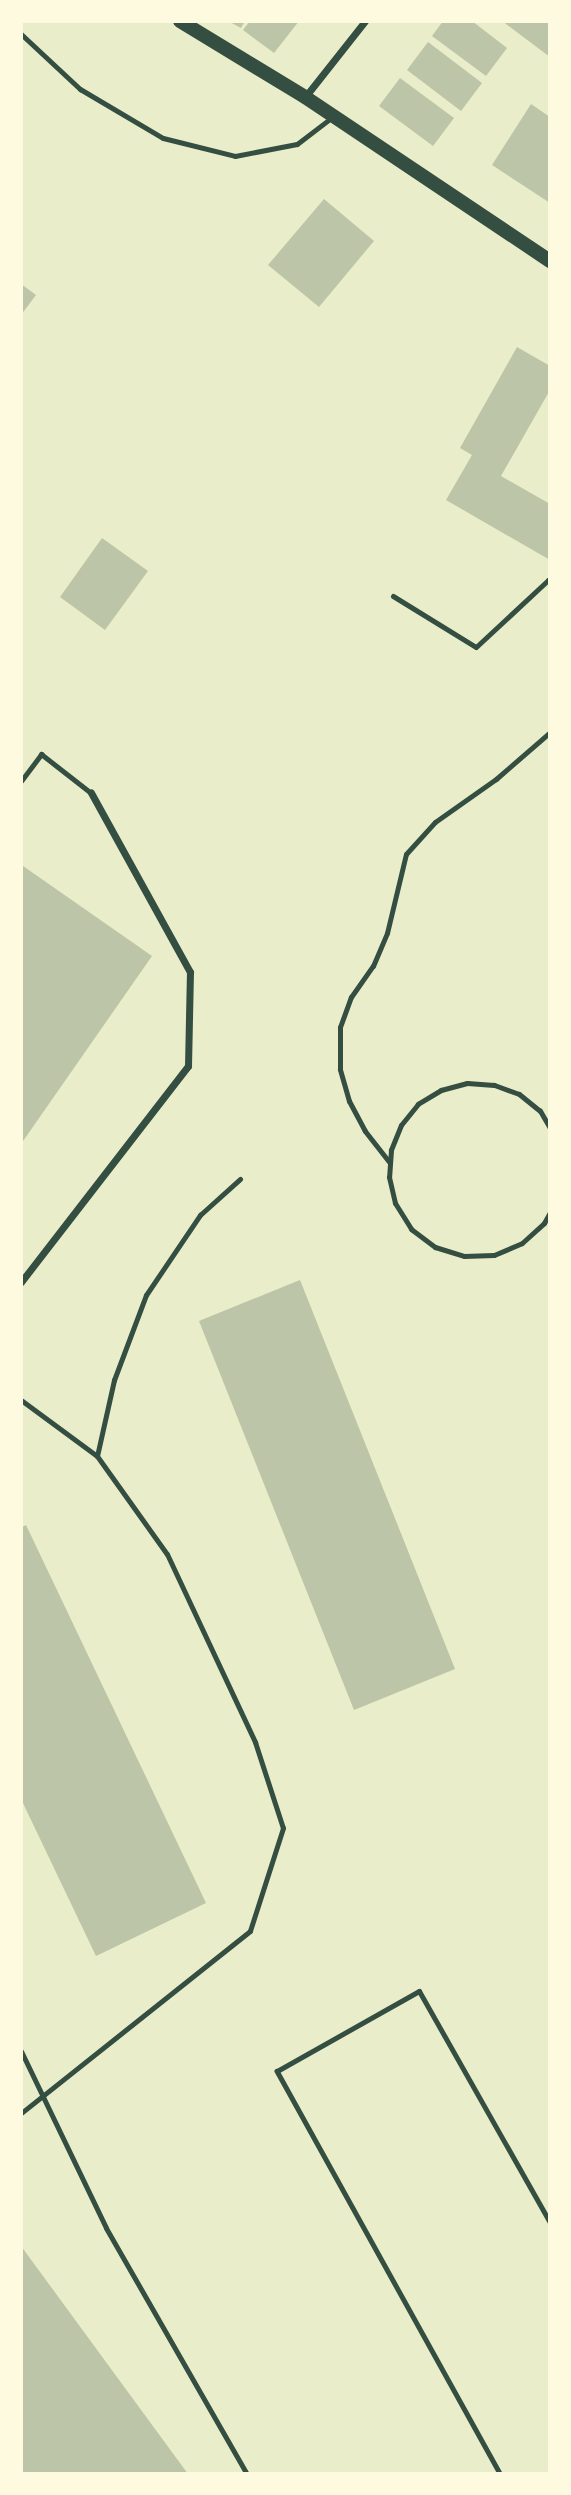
<!DOCTYPE html>
<style>
body{margin:0}
#map{position:relative;width:571px;height:2495px;overflow:hidden;background:#e9edc9;font-family:"Public Sans",sans-serif}
div>[style]{position:absolute}
.building>*{inset:0;background:#bcc5a7}
.service>*{height:5px;margin:-2.5px;padding:0 2.5px;transform-origin:2.5px;border-radius:2.5px;background:#344e41}
.minor>*{height:7px;margin:-3.5px;padding:0 3.5px;transform-origin:3.5px;border-radius:3.5px;background:#344e41}
.secondary>*{height:14px;margin:-7px;padding:0 7px;transform-origin:7px;border-radius:7px;background:#344e41}
span{translate:-50% -50%;white-space:nowrap;text-align:center;line-height:1.15;-webkit-text-stroke:7px #fefae0;paint-order:stroke}
.frame{position:absolute;inset:0;border:23px solid #fefae0;pointer-events:none}
</style>
<div id="map">
<div class="building">
<i style="clip-path:polygon(228px 21px,245px 21px,241px 28px)"></i>
<i style="clip-path:polygon(250px 21px,299px 21px,274px 53px,243px 30px)"></i>
<i style="clip-path:polygon(443px 21px,472px 21px,507px 48px,486px 76px,432px 36px)"></i>
<i style="clip-path:polygon(502px 21px,550px 21px,550px 57px)"></i>
<i style="clip-path:polygon(428px 42px,482px 83px,461px 111px,407px 70px)"></i>
<i style="clip-path:polygon(400px 78px,454px 118px,433px 146px,379px 106px)"></i>
<i style="clip-path:polygon(531px 104px,550px 117px,550px 203px,492px 165px)"></i>
<i style="clip-path:polygon(324px 199px,374px 241px,319px 307px,268px 265px)"></i>
<i style="clip-path:polygon(21px 284px,36px 295px,21px 315px)"></i>
<i style="clip-path:polygon(517px 347px,550px 366px,550px 390px,501px 476px,550px 504px,550px 560px,446px 500px,472px 455px,460px 448px)"></i>
<i style="clip-path:polygon(102px 538px,148px 571px,105px 630px,60px 597px)"></i>
<i style="clip-path:polygon(23px 866px,152px 956px,21px 1144px,21px 869px)"></i>
<i style="clip-path:polygon(300px 1280px,455px 1669px,354px 1710px,199px 1321px)"></i>
<i style="clip-path:polygon(26px 1525px,206px 1903px,96px 1956px,21px 1799px,21px 1528px)"></i>
<i style="clip-path:polygon(21px 2246px,188px 2474px,21px 2474px)"></i>
</div>
<div class="service">
<i style="left:21px;top:34px;width:81px;rotate:43deg"></i>
<i style="left:80px;top:89px;width:96px;rotate:30.6deg"></i>
<i style="left:163px;top:138px;width:74px;rotate:14deg"></i>
<i style="left:235px;top:156px;width:63px;rotate:-11deg"></i>
<i style="left:297px;top:144px;width:43px;rotate:-37.4deg"></i>
<i style="left:393px;top:596px;width:97px;rotate:31.6deg"></i>
<i style="left:476px;top:647px;width:98px;rotate:-42.9deg"></i>
<i style="left:548px;top:580px;width:2px;rotate:27deg"></i>
<i style="left:21px;top:781px;width:34px;rotate:-53deg"></i>
<i style="left:41px;top:754px;width:63px;rotate:38deg"></i>
<i style="left:550px;top:1128px;width:20px;rotate:-120deg"></i>
<i style="left:540px;top:1111px;width:27px;rotate:-141deg"></i>
<i style="left:519px;top:1094px;width:27px;rotate:-160deg"></i>
<i style="left:494px;top:1085px;width:27px;rotate:-176deg"></i>
<i style="left:467px;top:1083px;width:27px;rotate:165deg"></i>
<i style="left:441px;top:1090px;width:27px;rotate:149deg"></i>
<i style="left:418px;top:1104px;width:27px;rotate:129deg"></i>
<i style="left:401px;top:1125px;width:27px;rotate:112deg"></i>
<i style="left:391px;top:1150px;width:27px;rotate:94deg"></i>
<i style="left:389px;top:1177px;width:27px;rotate:77deg"></i>
<i style="left:395px;top:1203px;width:31px;rotate:58deg"></i>
<i style="left:411px;top:1229px;width:30px;rotate:37deg"></i>
<i style="left:435px;top:1247px;width:30px;rotate:17deg"></i>
<i style="left:464px;top:1256px;width:30px;rotate:-2deg"></i>
<i style="left:494px;top:1255px;width:30px;rotate:-23deg"></i>
<i style="left:522px;top:1243px;width:30px;rotate:-42deg"></i>
<i style="left:544px;top:1223px;width:13px;rotate:-61deg"></i>
<i style="left:390px;top:1163px;width:41px;rotate:-128deg"></i>
<i style="left:365px;top:1131px;width:34px;rotate:-118deg"></i>
<i style="left:349px;top:1101px;width:33px;rotate:-106deg"></i>
<i style="left:340px;top:1069px;width:42px;rotate:-90deg"></i>
<i style="left:340px;top:1027px;width:32px;rotate:-70deg"></i>
<i style="left:351px;top:997px;width:38px;rotate:-55deg"></i>
<i style="left:373px;top:966px;width:36px;rotate:-67deg"></i>
<i style="left:387px;top:933px;width:81px;rotate:-76.5deg"></i>
<i style="left:406px;top:854px;width:43px;rotate:-47.8deg"></i>
<i style="left:435px;top:822px;width:75px;rotate:-35.2deg"></i>
<i style="left:496px;top:779px;width:72px;rotate:-41deg"></i>
<i style="left:21px;top:1400px;width:94px;rotate:36.4deg"></i>
<i style="left:97px;top:1456px;width:120px;rotate:54.5deg"></i>
<i style="left:167px;top:1554px;width:208px;rotate:64.9deg"></i>
<i style="left:255px;top:1742px;width:90px;rotate:72deg"></i>
<i style="left:283px;top:1828px;width:108px;rotate:107.8deg"></i>
<i style="left:250px;top:1931px;width:293px;rotate:141.5deg"></i>
<i style="left:97px;top:1456px;width:78px;rotate:-77.4deg"></i>
<i style="left:114px;top:1380px;width:91px;rotate:-69.4deg"></i>
<i style="left:146px;top:1295px;width:97px;rotate:-56deg"></i>
<i style="left:200px;top:1215px;width:54px;rotate:-42deg"></i>
<i style="left:21px;top:2051px;width:196px;rotate:64.3deg"></i>
<i style="left:106px;top:2228px;width:284px;rotate:60.2deg"></i>
<i style="left:500px;top:2474px;width:461px;rotate:-119deg"></i>
<i style="left:277px;top:2071px;width:163px;rotate:-29.4deg"></i>
<i style="left:419px;top:1991px;width:266px;rotate:60.5deg"></i>
</div>
<div class="minor">
<i style="left:305px;top:97px;width:97px;rotate:-51.7deg"></i>
<i style="left:21px;top:1282px;width:273px;rotate:-52.3deg"></i>
<i style="left:188px;top:1066px;width:94px;rotate:-88.8deg"></i>
<i style="left:190px;top:972px;width:205px;rotate:-118.9deg"></i>
</div>
<div class="secondary">
<i style="left:180px;top:21px;width:146px;rotate:31.3deg"></i>
<i style="left:305px;top:97px;width:295px;rotate:33.8deg"></i>
</div>
<div class="frame"></div>
</div>
